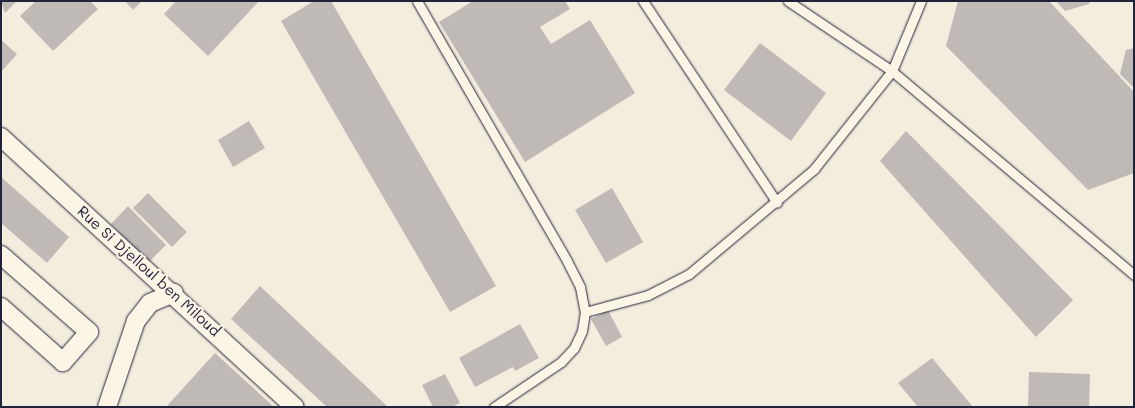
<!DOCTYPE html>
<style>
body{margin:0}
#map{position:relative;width:1135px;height:408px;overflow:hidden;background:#f3edde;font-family:Mali,sans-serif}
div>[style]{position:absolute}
.building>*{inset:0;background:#bfbab6}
.roads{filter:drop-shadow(0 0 1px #22223b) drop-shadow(0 0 1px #22223b)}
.service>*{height:9px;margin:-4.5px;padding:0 4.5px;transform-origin:4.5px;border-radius:4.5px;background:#fcf5e5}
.minor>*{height:18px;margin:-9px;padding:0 9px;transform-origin:9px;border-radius:9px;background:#fcf5e5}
span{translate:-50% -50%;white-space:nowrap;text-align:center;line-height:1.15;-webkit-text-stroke:4.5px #fcf5e5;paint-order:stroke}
.street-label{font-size:15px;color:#22223b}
.frame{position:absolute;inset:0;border:2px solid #22223b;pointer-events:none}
</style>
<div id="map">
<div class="building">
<i style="clip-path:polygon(1px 1px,17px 1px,5px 13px)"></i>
<i style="clip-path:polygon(36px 1px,90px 1px,98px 9px,53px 51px,20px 16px)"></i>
<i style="clip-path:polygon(125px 1px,142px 1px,133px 10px)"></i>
<i style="clip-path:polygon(176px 1px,259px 1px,208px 56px,164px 14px)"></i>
<i style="clip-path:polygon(314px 1px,331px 1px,496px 286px,450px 312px,281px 21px)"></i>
<i style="clip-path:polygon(473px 1px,565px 1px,570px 9px,540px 27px,551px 44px,590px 20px,635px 93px,525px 162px,439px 22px)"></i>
<i style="clip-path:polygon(958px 1px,1049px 1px,1134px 92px,1134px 173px,1088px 190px,946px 46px)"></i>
<i style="clip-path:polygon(1056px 1px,1090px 1px,1089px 4px,1065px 11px)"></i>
<i style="clip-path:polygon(1px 40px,17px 54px,1px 72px)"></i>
<i style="clip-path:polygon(760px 43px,826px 93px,791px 141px,724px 90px)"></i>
<i style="clip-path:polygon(1134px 48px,1134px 88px,1120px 74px,1126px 50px)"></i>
<i style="clip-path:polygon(249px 121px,265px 148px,233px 167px,218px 140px)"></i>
<i style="clip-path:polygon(906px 131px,1073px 300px,1036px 337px,880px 161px)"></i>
<i style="clip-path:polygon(1px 177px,69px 237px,47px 263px,1px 223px)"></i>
<i style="clip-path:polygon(612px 188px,643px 242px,606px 263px,575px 210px)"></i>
<i style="clip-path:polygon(148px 193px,187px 232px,172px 247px,133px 208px)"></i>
<i style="clip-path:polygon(128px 206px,166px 245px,149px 262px,111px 224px)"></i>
<i style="clip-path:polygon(260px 286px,388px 407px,327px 407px,231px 319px)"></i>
<i style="clip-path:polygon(608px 310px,622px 337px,606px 346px,591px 319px)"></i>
<i style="clip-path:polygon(520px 324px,539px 358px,515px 371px,513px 367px,475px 387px,459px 358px)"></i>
<i style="clip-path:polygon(215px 353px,274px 407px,166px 407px)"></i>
<i style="clip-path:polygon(932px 358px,973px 407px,918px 407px,898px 383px)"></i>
<i style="clip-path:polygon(1029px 372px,1090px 374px,1089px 407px,1028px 407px)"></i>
<i style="clip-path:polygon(445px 374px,460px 403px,452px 407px,433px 407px,422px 385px)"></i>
</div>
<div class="roads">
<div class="service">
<i style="left:417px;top:1px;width:300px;rotate:60deg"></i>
<i style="left:567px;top:261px;width:29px;rotate:63deg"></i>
<i style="left:580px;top:287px;width:25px;rotate:79deg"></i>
<i style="left:585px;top:312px;width:19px;rotate:99deg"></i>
<i style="left:582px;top:331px;width:19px;rotate:115deg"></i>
<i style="left:574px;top:348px;width:19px;rotate:133deg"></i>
<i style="left:561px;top:362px;width:81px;rotate:146.1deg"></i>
<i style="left:643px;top:1px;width:242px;rotate:56.4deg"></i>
<i style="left:788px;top:1px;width:125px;rotate:33.9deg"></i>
<i style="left:892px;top:71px;width:317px;rotate:40.1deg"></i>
<i style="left:585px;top:312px;width:65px;rotate:-15.1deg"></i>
<i style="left:648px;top:295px;width:46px;rotate:-27.1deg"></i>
<i style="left:689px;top:274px;width:163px;rotate:-40deg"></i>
<i style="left:814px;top:169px;width:125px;rotate:-51.5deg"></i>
<i style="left:892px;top:71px;width:76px;rotate:-67.5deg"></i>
</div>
<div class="minor">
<i style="left:1px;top:137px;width:399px;rotate:42.6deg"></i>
<i style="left:1px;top:255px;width:117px;rotate:41.2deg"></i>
<i style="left:89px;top:332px;width:40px;rotate:131deg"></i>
<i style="left:63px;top:362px;width:83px;rotate:-138.4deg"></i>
<i style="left:107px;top:407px;width:91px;rotate:-71.4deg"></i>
<i style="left:136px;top:321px;width:23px;rotate:-52deg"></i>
<i style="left:150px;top:303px;width:26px;rotate:-23deg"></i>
</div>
</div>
<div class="street-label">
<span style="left:149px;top:271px;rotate:42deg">Rue Si Djelloul ben Miloud</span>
</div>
<div class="frame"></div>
</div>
